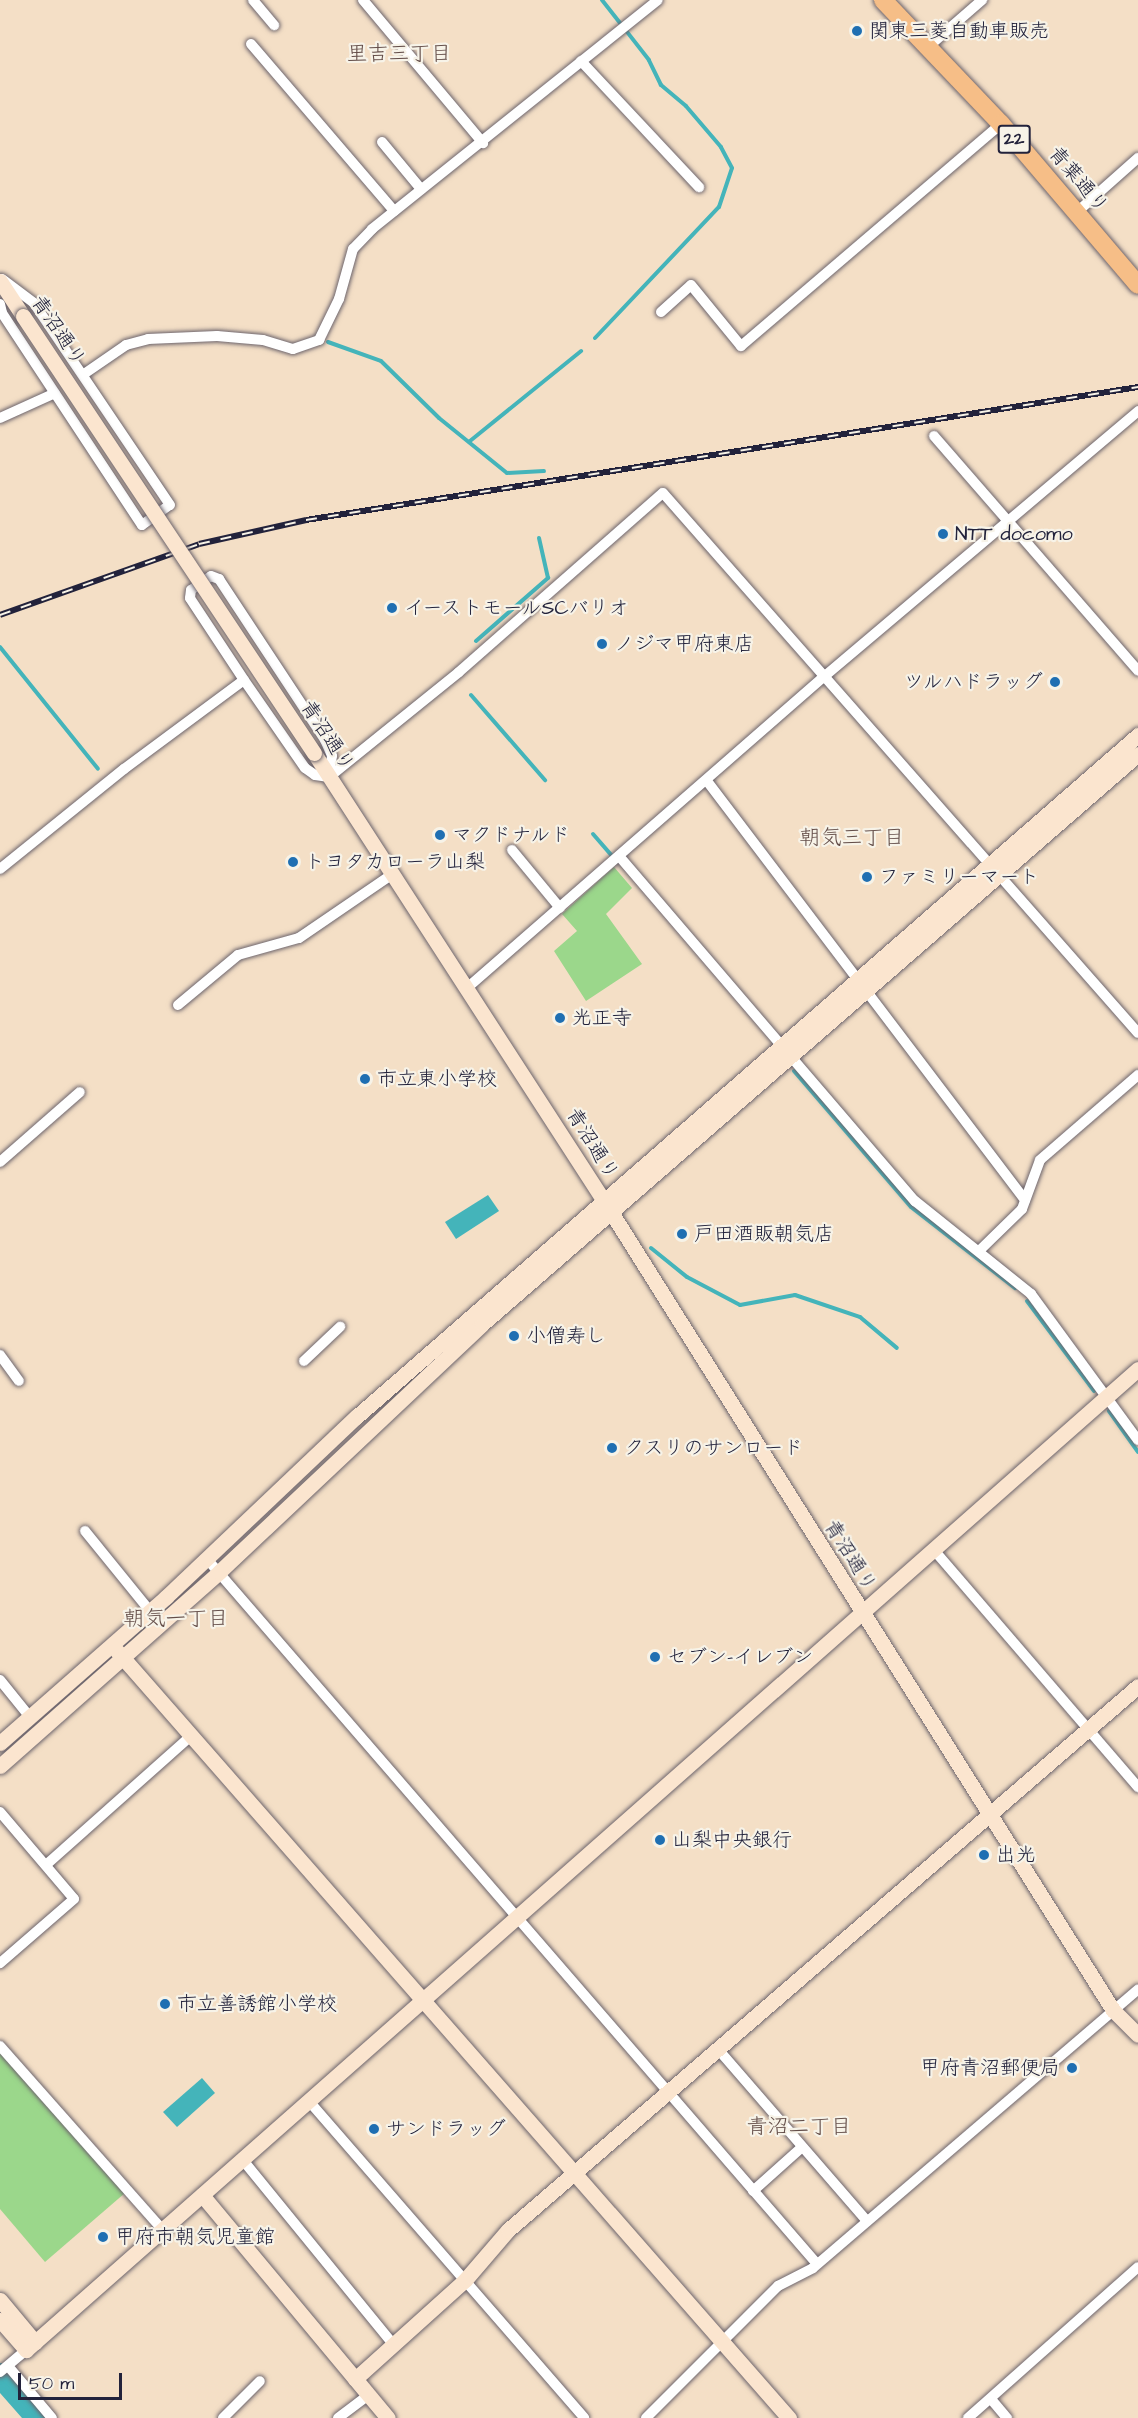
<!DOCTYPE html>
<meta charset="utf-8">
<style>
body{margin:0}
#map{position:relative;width:1138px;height:2418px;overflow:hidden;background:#f4dfc6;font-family:"Architects Daughter","Klee One",sans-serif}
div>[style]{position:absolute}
.green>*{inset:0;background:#9bd78b}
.water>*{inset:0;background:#44b4ba}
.stream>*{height:4px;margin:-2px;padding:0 2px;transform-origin:2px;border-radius:2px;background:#44b4ba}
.river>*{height:24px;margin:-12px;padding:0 12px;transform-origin:12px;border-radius:12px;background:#44b4ba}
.roads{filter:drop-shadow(0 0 2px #6c646c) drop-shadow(0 0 2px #6c646c)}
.street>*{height:10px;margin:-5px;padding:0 5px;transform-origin:5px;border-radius:5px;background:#fff}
.secondary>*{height:15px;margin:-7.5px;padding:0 7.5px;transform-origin:7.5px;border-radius:7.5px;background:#fbe5cf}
.primary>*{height:18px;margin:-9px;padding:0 9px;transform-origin:9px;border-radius:9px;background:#f6be87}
.rail>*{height:6px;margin-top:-3px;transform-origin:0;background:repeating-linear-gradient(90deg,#f7f3e8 0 11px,#22223b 0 22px);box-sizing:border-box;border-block:2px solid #22223b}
.bridges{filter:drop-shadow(0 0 2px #6c646c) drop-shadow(0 0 2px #6c646c)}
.secondary-bridge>*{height:15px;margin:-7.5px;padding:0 7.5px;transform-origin:7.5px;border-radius:7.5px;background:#fbe5cf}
.dots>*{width:16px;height:16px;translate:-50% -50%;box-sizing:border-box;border:3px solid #f7f3e8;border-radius:50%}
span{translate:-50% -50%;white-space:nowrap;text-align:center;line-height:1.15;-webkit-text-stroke:4.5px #f7f3e8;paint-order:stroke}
.shield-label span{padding:2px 4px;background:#f7f3e8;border:2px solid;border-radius:4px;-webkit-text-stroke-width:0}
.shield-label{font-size:18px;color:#22223b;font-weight:700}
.poi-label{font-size:20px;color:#22223b}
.left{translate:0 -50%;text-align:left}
.right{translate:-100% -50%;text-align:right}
.street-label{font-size:20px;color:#22223b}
.neighbourhood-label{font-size:21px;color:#644e49}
.scale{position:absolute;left:18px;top:2373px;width:104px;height:27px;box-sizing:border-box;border:3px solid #22223b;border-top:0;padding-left:8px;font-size:18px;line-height:21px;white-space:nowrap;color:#22223b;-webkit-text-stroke:4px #f7f3e8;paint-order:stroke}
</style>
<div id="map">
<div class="green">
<i style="clip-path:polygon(614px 867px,632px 888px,606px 914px,642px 964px,586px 1001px,554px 951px,577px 931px,562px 914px)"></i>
<i style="clip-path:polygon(0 2052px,125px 2193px,45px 2262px,0 2209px)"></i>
</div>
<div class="water">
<i style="clip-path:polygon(488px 1195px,499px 1211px,456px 1239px,445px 1222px)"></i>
<i style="clip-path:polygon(202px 2078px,215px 2093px,177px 2127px,163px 2112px)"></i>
</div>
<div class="stream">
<i style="left:602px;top:0;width:29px;rotate:52deg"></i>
<i style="left:595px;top:338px;width:180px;rotate:-46.6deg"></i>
<i style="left:719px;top:207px;width:41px;rotate:-71.6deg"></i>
<i style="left:732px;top:168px;width:24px;rotate:-118deg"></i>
<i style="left:721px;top:147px;width:54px;rotate:-130.5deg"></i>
<i style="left:686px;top:106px;width:33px;rotate:-140deg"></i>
<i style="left:661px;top:85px;width:28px;rotate:-116deg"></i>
<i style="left:649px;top:60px;width:36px;rotate:-128deg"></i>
<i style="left:328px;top:342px;width:56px;rotate:19.7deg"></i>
<i style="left:381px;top:361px;width:81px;rotate:44.5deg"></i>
<i style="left:439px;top:418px;width:87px;rotate:39deg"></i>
<i style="left:507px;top:473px;width:37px;rotate:-3deg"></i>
<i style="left:470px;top:441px;width:143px;rotate:-39deg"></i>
<i style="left:476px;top:641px;width:96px;rotate:-41.2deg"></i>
<i style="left:548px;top:578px;width:41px;rotate:-102.7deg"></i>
<i style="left:0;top:647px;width:156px;rotate:51.2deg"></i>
<i style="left:471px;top:695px;width:113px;rotate:49deg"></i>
<i style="left:593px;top:834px;width:29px;rotate:49deg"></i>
<i style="left:794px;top:1071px;width:179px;rotate:49.3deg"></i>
<i style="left:911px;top:1207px;width:132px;rotate:37.9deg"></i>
<i style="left:651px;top:1248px;width:46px;rotate:38.9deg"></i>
<i style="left:687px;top:1277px;width:60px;rotate:27.8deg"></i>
<i style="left:740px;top:1305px;width:56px;rotate:-10.3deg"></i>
<i style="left:795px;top:1295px;width:69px;rotate:18.7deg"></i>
<i style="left:860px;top:1317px;width:48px;rotate:40deg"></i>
<i style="left:1027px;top:1301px;width:112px;rotate:53.3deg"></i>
<i style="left:1109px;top:1411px;width:50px;rotate:54.7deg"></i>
</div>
<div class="river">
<i style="left:0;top:2375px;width:57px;rotate:48.5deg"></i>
</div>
<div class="roads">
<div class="street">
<i style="left:253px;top:0;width:33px;rotate:50deg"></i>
<i style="left:363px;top:0;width:187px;rotate:50deg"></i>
<i style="left:251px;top:44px;width:220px;rotate:49.4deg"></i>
<i style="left:928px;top:47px;width:72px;rotate:-41deg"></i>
<i style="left:581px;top:61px;width:173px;rotate:46.9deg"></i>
<i style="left:382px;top:142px;width:61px;rotate:50.3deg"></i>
<i style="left:1076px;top:213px;width:83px;rotate:-41.6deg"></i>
<i style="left:0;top:304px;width:9px;rotate:77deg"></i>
<i style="left:2px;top:313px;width:254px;rotate:56.6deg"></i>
<i style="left:142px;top:525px;width:34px;rotate:-36deg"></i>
<i style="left:170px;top:505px;width:244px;rotate:-124deg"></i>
<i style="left:34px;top:303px;width:40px;rotate:-143deg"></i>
<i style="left:661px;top:312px;width:40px;rotate:-42deg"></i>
<i style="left:691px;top:285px;width:79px;rotate:50.7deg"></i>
<i style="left:741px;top:346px;width:342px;rotate:-40.5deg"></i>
<i style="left:84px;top:374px;width:51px;rotate:-34.6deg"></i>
<i style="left:126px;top:345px;width:23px;rotate:-15deg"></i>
<i style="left:148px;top:339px;width:69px;rotate:-2.5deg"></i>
<i style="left:217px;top:336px;width:46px;rotate:5deg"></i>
<i style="left:263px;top:340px;width:31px;rotate:17deg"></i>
<i style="left:293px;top:349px;width:28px;rotate:-19deg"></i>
<i style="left:319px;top:340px;width:46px;rotate:-64deg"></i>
<i style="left:339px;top:299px;width:52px;rotate:-74.4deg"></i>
<i style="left:353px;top:249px;width:28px;rotate:-46deg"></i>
<i style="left:372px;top:229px;width:366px;rotate:-38.7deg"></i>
<i style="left:0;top:418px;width:60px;rotate:-24.4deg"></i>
<i style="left:934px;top:436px;width:311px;rotate:49deg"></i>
<i style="left:244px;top:680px;width:98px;rotate:-123.4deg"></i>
<i style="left:190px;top:598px;width:8px;rotate:-83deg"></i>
<i style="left:191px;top:590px;width:24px;rotate:-35deg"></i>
<i style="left:211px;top:576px;width:9px;rotate:21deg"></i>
<i style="left:219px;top:579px;width:193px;rotate:56.6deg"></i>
<i style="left:325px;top:740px;width:17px;rotate:66deg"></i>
<i style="left:332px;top:756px;width:20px;rotate:99deg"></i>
<i style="left:707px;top:781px;width:526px;rotate:52.8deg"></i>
<i style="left:512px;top:850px;width:75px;rotate:50.4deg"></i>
<i style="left:619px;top:856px;width:455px;rotate:49.4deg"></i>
<i style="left:915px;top:1201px;width:149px;rotate:38.7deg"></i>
<i style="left:1031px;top:1294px;width:181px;rotate:53.8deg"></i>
<i style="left:0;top:869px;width:159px;rotate:-38.9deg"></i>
<i style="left:124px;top:769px;width:149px;rotate:-36.6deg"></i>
<i style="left:244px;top:680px;width:107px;rotate:55.3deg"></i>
<i style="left:305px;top:768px;width:12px;rotate:35deg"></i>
<i style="left:315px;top:775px;width:14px;rotate:8deg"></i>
<i style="left:329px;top:777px;width:167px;rotate:-38.9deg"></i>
<i style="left:459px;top:672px;width:271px;rotate:-41.3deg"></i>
<i style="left:663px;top:493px;width:719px;rotate:48.66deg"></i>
<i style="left:467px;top:988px;width:476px;rotate:-41.1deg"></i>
<i style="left:826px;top:675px;width:409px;rotate:-40.2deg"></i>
<i style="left:178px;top:1005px;width:78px;rotate:-39.8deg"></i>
<i style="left:238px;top:955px;width:63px;rotate:-15.6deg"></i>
<i style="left:299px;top:938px;width:115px;rotate:-34.4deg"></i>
<i style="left:0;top:1162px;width:106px;rotate:-41.2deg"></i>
<i style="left:979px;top:1251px;width:60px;rotate:-44.3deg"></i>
<i style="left:1022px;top:1209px;width:52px;rotate:-69.8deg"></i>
<i style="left:1040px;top:1160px;width:130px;rotate:-40.9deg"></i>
<i style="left:0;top:1355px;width:32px;rotate:54deg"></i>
<i style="left:304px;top:1361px;width:50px;rotate:-43.4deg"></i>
<i style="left:85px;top:1531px;width:103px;rotate:50.9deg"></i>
<i style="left:934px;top:1550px;width:313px;rotate:49.3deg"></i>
<i style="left:207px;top:1559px;width:932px;rotate:49.13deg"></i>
<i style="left:0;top:1680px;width:48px;rotate:51deg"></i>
<i style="left:0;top:1812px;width:114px;rotate:49.6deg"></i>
<i style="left:74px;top:1899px;width:98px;rotate:139.1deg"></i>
<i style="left:46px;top:1865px;width:195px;rotate:-41.7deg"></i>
<i style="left:0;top:2046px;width:246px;rotate:48.5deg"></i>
<i style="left:717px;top:2048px;width:229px;rotate:49.1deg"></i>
<i style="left:308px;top:2100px;width:421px;rotate:49deg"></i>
<i style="left:242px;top:2159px;width:239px;rotate:50.8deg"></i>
<i style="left:753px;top:2191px;width:66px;rotate:-41.9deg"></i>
<i style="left:8px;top:2366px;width:68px;rotate:49.8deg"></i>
<i style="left:0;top:2372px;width:34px;rotate:-40deg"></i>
<i style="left:991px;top:2399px;width:25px;rotate:50deg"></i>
<i style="left:223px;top:2418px;width:52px;rotate:-45deg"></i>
<i style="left:338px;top:2418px;width:39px;rotate:-37deg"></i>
<i style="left:646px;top:2418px;width:187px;rotate:-45deg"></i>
<i style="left:778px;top:2286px;width:39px;rotate:-27deg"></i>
<i style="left:813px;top:2268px;width:428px;rotate:-40.6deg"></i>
<i style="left:968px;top:2418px;width:227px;rotate:-41.6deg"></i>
</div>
<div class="secondary">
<i style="left:0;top:281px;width:42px;rotate:56.7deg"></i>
<i style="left:314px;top:753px;width:547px;rotate:57.09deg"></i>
<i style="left:611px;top:1212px;width:943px;rotate:57.83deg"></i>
<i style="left:1113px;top:2010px;width:35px;rotate:45deg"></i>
<i style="left:117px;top:1651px;width:1020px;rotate:48.78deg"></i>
<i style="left:0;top:1743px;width:221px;rotate:-41.3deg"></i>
<i style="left:166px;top:1597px;width:262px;rotate:-43.5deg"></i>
<i style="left:356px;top:1417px;width:1038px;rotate:-41.09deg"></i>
<i style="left:0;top:1766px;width:293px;rotate:-41.5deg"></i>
<i style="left:219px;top:1572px;width:361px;rotate:-43.3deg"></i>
<i style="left:482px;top:1324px;width:869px;rotate:-40.99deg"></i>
<i style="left:202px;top:2195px;width:290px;rotate:50.2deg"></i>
<i style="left:0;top:2300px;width:55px;rotate:50.2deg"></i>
<i style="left:0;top:2320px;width:40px;rotate:49deg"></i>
<i style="left:26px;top:2350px;width:1483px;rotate:-41.42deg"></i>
<i style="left:355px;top:2379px;width:148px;rotate:-42deg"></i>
<i style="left:465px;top:2280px;width:66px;rotate:-49.3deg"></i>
<i style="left:508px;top:2230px;width:832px;rotate:-40.81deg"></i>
</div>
<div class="primary">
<i style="left:883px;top:0;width:171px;rotate:46.4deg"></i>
<i style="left:1001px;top:124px;width:211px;rotate:49.6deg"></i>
</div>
</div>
<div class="rail">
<i style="left:0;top:615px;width:211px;rotate:-19.6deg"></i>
<i style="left:199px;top:544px;width:110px;rotate:-12.6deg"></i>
<i style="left:306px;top:520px;width:843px;rotate:-9.08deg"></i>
</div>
<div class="bridges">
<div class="secondary-bridge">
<i style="left:23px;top:316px;width:525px;rotate:56.34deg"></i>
</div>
</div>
<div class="dots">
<i style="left:857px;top:31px;background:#1f6fb2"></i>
<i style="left:943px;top:534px;background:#1f6fb2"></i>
<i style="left:392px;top:608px;background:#1f6fb2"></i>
<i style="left:602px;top:644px;background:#1f6fb2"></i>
<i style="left:1055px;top:682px;background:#1f6fb2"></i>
<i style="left:440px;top:835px;background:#1f6fb2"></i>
<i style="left:293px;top:862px;background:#1f6fb2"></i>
<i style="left:867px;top:877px;background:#1f6fb2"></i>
<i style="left:560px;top:1018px;background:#1f6fb2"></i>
<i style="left:365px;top:1079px;background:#1f6fb2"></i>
<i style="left:682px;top:1234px;background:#1f6fb2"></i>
<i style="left:514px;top:1336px;background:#1f6fb2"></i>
<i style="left:612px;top:1448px;background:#1f6fb2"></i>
<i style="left:655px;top:1657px;background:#1f6fb2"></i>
<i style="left:660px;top:1840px;background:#1f6fb2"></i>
<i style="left:984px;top:1855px;background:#1f6fb2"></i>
<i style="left:165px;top:2004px;background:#1f6fb2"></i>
<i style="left:1072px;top:2068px;background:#1f6fb2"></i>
<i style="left:374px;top:2129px;background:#1f6fb2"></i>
<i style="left:103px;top:2237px;background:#1f6fb2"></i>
</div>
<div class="shield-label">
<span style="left:1014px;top:139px">22</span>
</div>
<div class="poi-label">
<span class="left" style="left:869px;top:31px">関東三菱自動車販売</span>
<span class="left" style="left:955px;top:534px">NTT docomo</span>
<span class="left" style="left:404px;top:608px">イーストモールSCバリオ</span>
<span class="left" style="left:614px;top:644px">ノジマ甲府東店</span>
<span class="right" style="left:1043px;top:682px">ツルハドラッグ</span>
<span class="left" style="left:452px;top:835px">マクドナルド</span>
<span class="left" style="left:305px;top:862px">トヨタカローラ山梨</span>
<span class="left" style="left:879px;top:877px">ファミリーマート</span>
<span class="left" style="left:572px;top:1018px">光正寺</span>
<span class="left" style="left:377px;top:1079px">市立東小学校</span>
<span class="left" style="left:694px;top:1234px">戸田酒販朝気店</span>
<span class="left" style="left:526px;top:1336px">小僧寿し</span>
<span class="left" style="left:624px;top:1448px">クスリのサンロード</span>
<span class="left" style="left:667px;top:1657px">セブン-イレブン</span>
<span class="left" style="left:672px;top:1840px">山梨中央銀行</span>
<span class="left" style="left:996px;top:1855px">出光</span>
<span class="left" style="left:177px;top:2004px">市立善誘館小学校</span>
<span class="right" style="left:1060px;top:2068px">甲府青沼郵便局</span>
<span class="left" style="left:386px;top:2129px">サンドラッグ</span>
<span class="left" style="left:115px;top:2237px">甲府市朝気児童館</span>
</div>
<div class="street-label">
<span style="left:1078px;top:180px;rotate:50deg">青葉通り</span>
<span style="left:58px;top:331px;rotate:56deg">青沼通り</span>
<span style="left:327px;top:736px;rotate:57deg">青沼通り</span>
<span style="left:592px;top:1144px;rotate:58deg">青沼通り</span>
<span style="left:850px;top:1556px;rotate:58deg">青沼通り</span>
</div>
<div class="neighbourhood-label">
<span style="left:399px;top:54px">里吉三丁目</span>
<span style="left:852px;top:838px">朝気三丁目</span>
<span style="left:176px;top:1619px">朝気一丁目</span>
<span style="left:799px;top:2127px">青沼二丁目</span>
</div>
<div class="scale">50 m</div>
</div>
